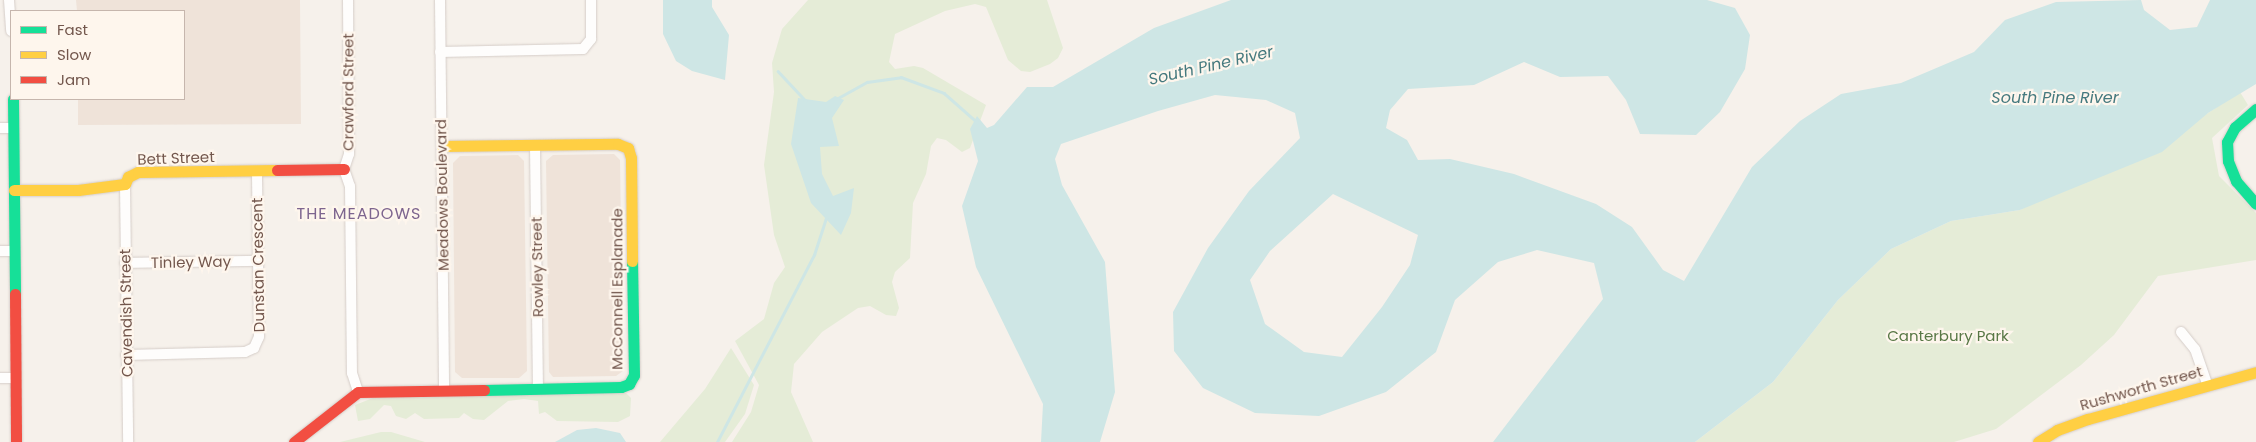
<!DOCTYPE html>
<style>
body{margin:0}
#map{position:relative;width:2256px;height:442px;overflow:hidden;background:#f6f1eb;font-family:Poppins,sans-serif}
div>[style]{position:absolute}
.residential>*{inset:0;background:#efe3d9}
.green>*{inset:0;background:#e5ecd7}
.water>*{inset:0;background:#cee6e5}
.stream>*{height:2.5px;margin:-1.25px;padding:0 1.25px;transform-origin:1.25px;border-radius:1.25px;background:#cee6e5}
.roads{filter:drop-shadow(0 0 1px #d5cdc8) drop-shadow(0 0 1px #d5cdc8)}
.street>*{height:10px;margin:-5px;padding:0 5px;transform-origin:5px;border-radius:5px;background:#fefdfc}
.fast>*{height:11px;margin:-5.5px;padding:0 5.5px;transform-origin:5.5px;border-radius:5.5px;background:#16e098}
.slow>*{height:11px;margin:-5.5px;padding:0 5.5px;transform-origin:5.5px;border-radius:5.5px;background:#ffcf43}
.jam>*{height:11px;margin:-5.5px;padding:0 5.5px;transform-origin:5.5px;border-radius:5.5px;background:#f24e42}
span{translate:-50% -50%;white-space:nowrap;text-align:center;line-height:1.15;-webkit-text-stroke:4.5px #fef6ed;paint-order:stroke}
.street-label{font-size:15px;color:#73574d}
.park-label{font-size:15px;color:#597846}
.water-label{font-size:16px;color:#45797e;font-style:italic}
.neighbourhood-label{font-size:16px;color:#7d658f;letter-spacing:1px}
.legend{position:absolute;left:10px;top:10px;width:175px;height:90px;box-sizing:border-box;background:#fef6ed;border:1px solid #c6b6ad;margin:0;padding:6px 9px;list-style:none;font-size:15px;color:#73574d}
.legend li{display:flex;align-items:center;gap:10px;height:25px}
.legend b{width:25px;border:1px solid #c6b6ad}
</style>
<div id="map">
<div class="residential">
<i style="clip-path:polygon(76px 0,300px 0,301px 124px,78px 125px,78px 99px,184px 99px,184px 11px,77px 11px)"></i>
<i style="clip-path:polygon(614px 154px,620px 160px,623px 371px,616px 376px,553px 377px,549px 372px,546px 161px,553px 155px)"></i>
<i style="clip-path:polygon(518px 155px,524px 161px,527px 371px,519px 378px,462px 378px,455px 372px,453px 163px,460px 156px)"></i>
</div>
<div class="green">
<i style="clip-path:polygon(808px 0,1047px 0,1063px 48px,1058px 58px,1050px 64px,1030px 72px,1021px 71px,1008px 60px,986px 7px,975px 4px,945px 11px,895px 34px,889px 62px,895px 69px,914px 66px,923px 68px,986px 105px,970px 148px,962px 152px,946px 140px,937px 138px,931px 146px,926px 174px,913px 203px,910px 258px,895px 272px,892px 282px,899px 308px,896px 316px,886px 315px,870px 306px,858px 308px,822px 332px,794px 364px,791px 392px,813px 442px,732px 442px,751px 412px,759px 385px,735px 341px,764px 319px,774px 283px,785px 267px,774px 235px,764px 165px,774px 92px,772px 63px,782px 29px)"></i>
<i style="clip-path:polygon(2240px 92px,2248px 105px,2212px 138px,2219px 176px,2256px 213px,2256px 260px,2158px 276px,2114px 335px,2081px 365px,1996px 429px,1954px 442px,1695px 442px,1773px 382px,1838px 300px,1891px 249px,1951px 221px,2020px 210px,2208px 113px)"></i>
<i style="clip-path:polygon(731px 348px,754px 385px,745px 414px,725px 442px,660px 442px,705px 389px)"></i>
<i style="clip-path:polygon(626px 393px,631px 398px,630px 416px,618px 422px,557px 421px,545px 412px,539px 414px,538px 401px,524px 399px,508px 401px,484px 420px,473px 419px,464px 413px,459px 418px,424px 419px,415px 413px,406px 419px,396px 416px,391px 406px,384px 405px,370px 419px,358px 421px,355px 405px,378px 396px)"></i>
<i style="clip-path:polygon(381px 432px,391px 432px,425px 442px,340px 442px)"></i>
</div>
<div class="water">
<i style="clip-path:polygon(663px 0,712px 0,712px 7px,729px 35px,725px 80px,692px 71px,676px 61px,663px 34px)"></i>
<i style="clip-path:polygon(evenodd,1231px 0,1707px 0,1735px 8px,1750px 35px,1745px 69px,1720px 112px,1696px 135px,1640px 134px,1626px 100px,1608px 76px,1560px 77px,1524px 62px,1474px 85px,1408px 89px,1390px 110px,1386px 128px,1407px 140px,1418px 160px,1450px 159px,1514px 174px,1596px 204px,1632px 227px,1663px 270px,1684px 281px,1752px 167px,1800px 121px,1841px 94px,1901px 83px,1974px 52px,2005px 20px,2056px 2px,2141px 0,2144px 10px,2170px 30px,2197px 27px,2210px 0,2256px 0,2256px 84px,2208px 113px,2162px 152px,2020px 210px,1951px 221px,1891px 249px,1838px 300px,1773px 382px,1695px 442px,1493px 442px,1603px 299px,1594px 263px,1537px 250px,1498px 262px,1455px 300px,1436px 352px,1386px 392px,1319px 416px,1255px 413px,1203px 388px,1174px 351px,1173px 312px,1208px 248px,1249px 191px,1300px 138px,1295px 113px,1266px 100px,1215px 95px,1158px 111px,1061px 144px,1055px 159px,1062px 185px,1105px 262px,1115px 392px,1100px 442px,1041px 442px,1043px 404px,976px 267px,962px 206px,978px 161px,970px 129px,977px 116px,987px 128px,994px 125px,1027px 87px,1053px 87px,1154px 28px,1231px 0,1333px 194px,1418px 235px,1410px 265px,1382px 307px,1342px 357px,1304px 352px,1265px 324px,1250px 280px,1270px 251px,1333px 194px)"></i>
<i style="clip-path:polygon(835px 96px,844px 100px,832px 118px,839px 146px,820px 147px,822px 174px,833px 196px,854px 188px,851px 213px,841px 235px,811px 203px,791px 144px,798px 98px,826px 102px)"></i>
<i style="clip-path:polygon(596px 428px,620px 433px,626px 442px,555px 442px,577px 430px)"></i>
</div>
<div class="stream">
<i style="left:778px;top:71px;width:41px;rotate:47deg"></i>
<i style="left:838px;top:98px;width:33px;rotate:-29deg"></i>
<i style="left:867px;top:82px;width:34px;rotate:-8deg"></i>
<i style="left:901px;top:77px;width:46px;rotate:20.4deg"></i>
<i style="left:944px;top:93px;width:44px;rotate:41.3deg"></i>
<i style="left:717px;top:442px;width:211px;rotate:-62.6deg"></i>
<i style="left:814px;top:255px;width:40px;rotate:-72deg"></i>
</div>
<div class="roads">
<div class="street">
<i style="left:9px;top:0;width:31px;rotate:86deg"></i>
<i style="left:348px;top:0;width:154px;rotate:89.6deg"></i>
<i style="left:349px;top:154px;width:16px;rotate:108deg"></i>
<i style="left:344px;top:169px;width:18px;rotate:71deg"></i>
<i style="left:350px;top:186px;width:187px;rotate:89.4deg"></i>
<i style="left:352px;top:373px;width:20px;rotate:72deg"></i>
<i style="left:440px;top:0;width:390px;rotate:89.4deg"></i>
<i style="left:440px;top:52px;width:143px;rotate:-1.2deg"></i>
<i style="left:583px;top:49px;width:13px;rotate:-51deg"></i>
<i style="left:591px;top:39px;width:39px;rotate:-90deg"></i>
<i style="left:0;top:128px;width:13px"></i>
<i style="left:535px;top:146px;width:243px;rotate:89.3deg"></i>
<i style="left:125px;top:184px;width:258px;rotate:89.3deg"></i>
<i style="left:0;top:251px;width:14px"></i>
<i style="left:125px;top:263px;width:132px;rotate:-0.9deg"></i>
<i style="left:2181px;top:332px;width:22px;rotate:51deg"></i>
<i style="left:2195px;top:349px;width:37px;rotate:71deg"></i>
<i style="left:126px;top:355px;width:119px;rotate:-1.4deg"></i>
<i style="left:245px;top:352px;width:10px;rotate:-24deg"></i>
<i style="left:254px;top:348px;width:12px;rotate:-66deg"></i>
<i style="left:259px;top:337px;width:166px;rotate:-90.7deg"></i>
<i style="left:0;top:378px;width:16px"></i>
</div>
<div class="fast">
<i style="left:13px;top:99px;width:195px;rotate:89.4deg"></i>
<i style="left:2256px;top:109px;width:28px;rotate:139deg"></i>
<i style="left:2235px;top:127px;width:17px;rotate:118deg"></i>
<i style="left:2227px;top:142px;width:19px;rotate:87deg"></i>
<i style="left:2228px;top:161px;width:22px;rotate:68deg"></i>
<i style="left:2236px;top:181px;width:30px;rotate:49deg"></i>
<i style="left:484px;top:390px;width:137px;rotate:-1.3deg"></i>
<i style="left:621px;top:387px;width:9px;rotate:-21deg"></i>
<i style="left:629px;top:384px;width:10px;rotate:-61deg"></i>
<i style="left:634px;top:375px;width:114px;rotate:-91deg"></i>
</div>
<div class="slow">
<i style="left:442px;top:146px;width:176px;rotate:-0.7deg"></i>
<i style="left:618px;top:144px;width:11px;rotate:22deg"></i>
<i style="left:628px;top:148px;width:10px;rotate:73deg"></i>
<i style="left:631px;top:158px;width:103px;rotate:89.4deg"></i>
<i style="left:14px;top:190px;width:64px"></i>
<i style="left:78px;top:190px;width:47px;rotate:-7.3deg"></i>
<i style="left:125px;top:184px;width:8px;rotate:-67deg"></i>
<i style="left:128px;top:177px;width:11px;rotate:-27deg"></i>
<i style="left:138px;top:172px;width:139px;rotate:-0.8deg"></i>
<i style="left:2038px;top:442px;width:22px;rotate:-32deg"></i>
<i style="left:2057px;top:430px;width:33px;rotate:-20deg"></i>
<i style="left:2088px;top:419px;width:174px;rotate:-15.6deg"></i>
</div>
<div class="jam">
<i style="left:277px;top:170px;width:67px;rotate:-0.9deg"></i>
<i style="left:15px;top:294px;width:148px;rotate:89.6deg"></i>
<i style="left:294px;top:442px;width:81px;rotate:-38deg"></i>
<i style="left:358px;top:392px;width:126px;rotate:-0.9deg"></i>
</div>
</div>
<div class="street-label">
<span style="left:348px;top:92px;rotate:-90deg">Crawford Street</span>
<span style="left:176px;top:158px;rotate:-2deg">Bett Street</span>
<span style="left:442px;top:195px;rotate:-91deg">Meadows Boulevard</span>
<span style="left:191px;top:262px;rotate:-1deg">Tinley Way</span>
<span style="left:258px;top:265px;rotate:-91deg">Dunstan Crescent</span>
<span style="left:537px;top:267px;rotate:-91deg">Rowley Street</span>
<span style="left:617px;top:289px;rotate:-90deg">McConnell Esplanade</span>
<span style="left:126px;top:313px;rotate:-91deg">Cavendish Street</span>
<span style="left:2141px;top:388px;rotate:-16deg">Rushworth Street</span>
</div>
<div class="park-label">
<span style="left:1948px;top:336px">Canterbury Park</span>
</div>
<div class="water-label">
<span style="left:1211px;top:66px;rotate:-13deg">South Pine River</span>
<span style="left:2055px;top:98px">South Pine River</span>
</div>
<div class="neighbourhood-label">
<span style="left:359px;top:214px">THE MEADOWS</span>
</div>
<ul class="legend">
<li><b style="height:6px;background:#16e098"></b>Fast</li>
<li><b style="height:6px;background:#ffcf43"></b>Slow</li>
<li><b style="height:6px;background:#f24e42"></b>Jam</li>
</ul>
</div>
